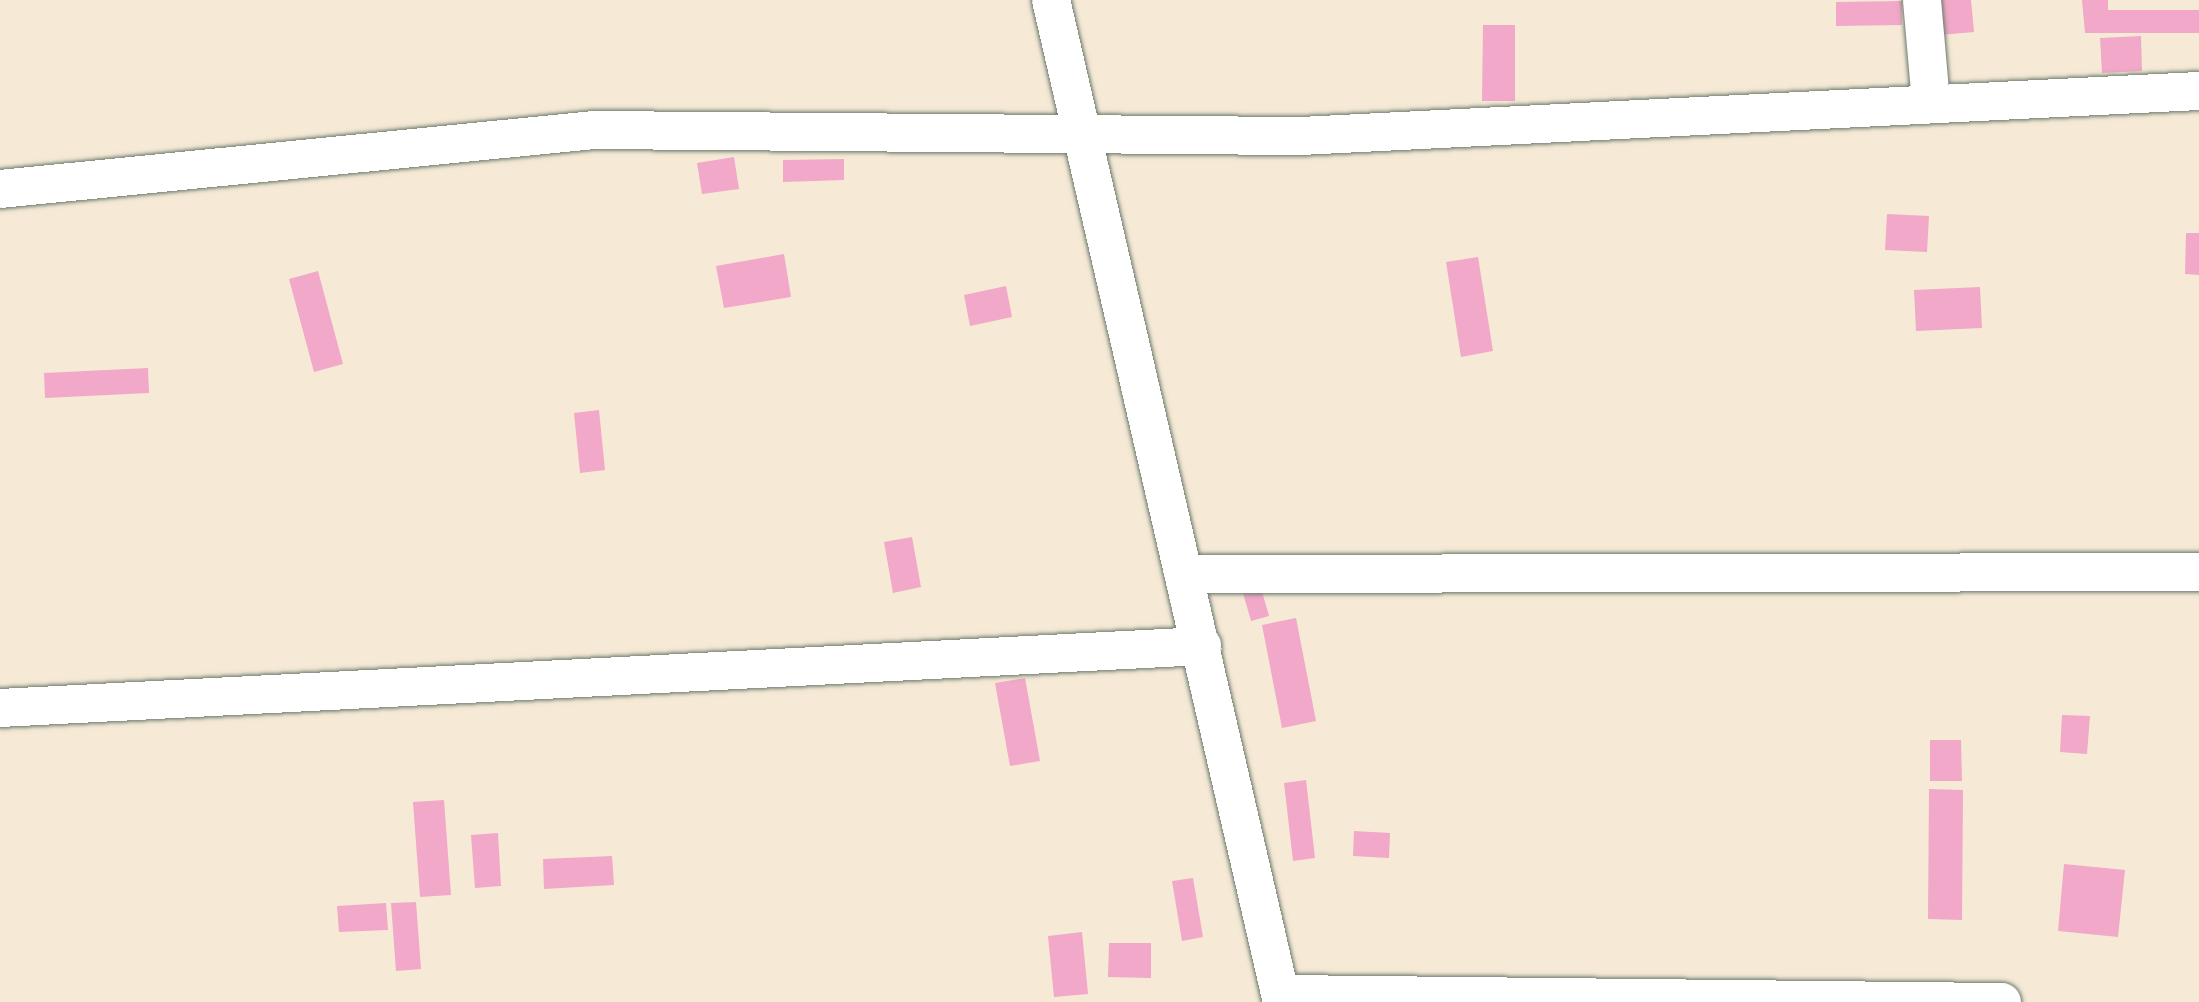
<!DOCTYPE html>
<style>
body{margin:0}
#map{position:relative;width:2199px;height:1002px;overflow:hidden;background:#f6ead6;font-family:"Architects Daughter",sans-serif}
div>[style]{position:absolute}
.building>*{inset:0;background:#f2a8c8}
.roads{filter:drop-shadow(0 0 2px #6a7a6d) drop-shadow(0 0 2px #6a7a6d)}
.minor>*{height:38px;margin:-19px;padding:0 19px;transform-origin:19px;border-radius:19px;background:#fff}
span{translate:-50% -50%;white-space:nowrap;text-align:center;line-height:1.15;-webkit-text-stroke:6px #fdfcf7;paint-order:stroke}
</style>
<div id="map">
<div class="building">
<i style="clip-path:polygon(1937px 0,1971px 0,1974px 32px,1940px 35px)"></i>
<i style="clip-path:polygon(2082px 0,2108px 0,2108px 10px,2199px 10px,2199px 33px,2085px 33px)"></i>
<i style="clip-path:polygon(1902px 1px,1902px 25px,1836px 26px,1836px 2px)"></i>
<i style="clip-path:polygon(1483px 25px,1515px 25px,1515px 101px,1482px 101px)"></i>
<i style="clip-path:polygon(2141px 36px,2142px 71px,2102px 73px,2100px 38px)"></i>
<i style="clip-path:polygon(734px 157px,739px 189px,702px 194px,697px 163px)"></i>
<i style="clip-path:polygon(844px 159px,844px 180px,783px 182px,783px 160px)"></i>
<i style="clip-path:polygon(1887px 214px,1929px 216px,1927px 252px,1885px 250px)"></i>
<i style="clip-path:polygon(2186px 233px,2199px 233px,2199px 275px,2185px 274px)"></i>
<i style="clip-path:polygon(784px 254px,791px 297px,724px 308px,716px 266px)"></i>
<i style="clip-path:polygon(1478px 257px,1493px 351px,1461px 357px,1446px 262px)"></i>
<i style="clip-path:polygon(318px 271px,343px 364px,314px 372px,289px 279px)"></i>
<i style="clip-path:polygon(1006px 286px,1012px 317px,970px 326px,964px 295px)"></i>
<i style="clip-path:polygon(1980px 287px,1982px 328px,1916px 331px,1914px 290px)"></i>
<i style="clip-path:polygon(148px 368px,149px 393px,45px 398px,44px 373px)"></i>
<i style="clip-path:polygon(599px 410px,605px 470px,580px 473px,574px 413px)"></i>
<i style="clip-path:polygon(912px 537px,921px 587px,893px 593px,884px 542px)"></i>
<i style="clip-path:polygon(1261px 588px,1269px 616px,1251px 621px,1243px 593px)"></i>
<i style="clip-path:polygon(1296px 618px,1316px 721px,1282px 728px,1262px 625px)"></i>
<i style="clip-path:polygon(1025px 678px,1040px 761px,1010px 766px,995px 683px)"></i>
<i style="clip-path:polygon(2062px 715px,2090px 716px,2087px 754px,2060px 752px)"></i>
<i style="clip-path:polygon(1930px 740px,1961px 740px,1962px 781px,1930px 781px)"></i>
<i style="clip-path:polygon(1306px 780px,1315px 858px,1293px 861px,1284px 783px)"></i>
<i style="clip-path:polygon(1929px 789px,1963px 790px,1962px 920px,1928px 919px)"></i>
<i style="clip-path:polygon(444px 800px,451px 895px,420px 897px,413px 802px)"></i>
<i style="clip-path:polygon(1354px 831px,1390px 833px,1389px 858px,1353px 856px)"></i>
<i style="clip-path:polygon(498px 833px,501px 886px,475px 888px,471px 835px)"></i>
<i style="clip-path:polygon(612px 856px,614px 885px,544px 889px,543px 859px)"></i>
<i style="clip-path:polygon(2064px 864px,2125px 870px,2118px 937px,2058px 931px)"></i>
<i style="clip-path:polygon(1193px 878px,1203px 937px,1182px 941px,1172px 881px)"></i>
<i style="clip-path:polygon(416px 902px,421px 969px,396px 971px,391px 903px)"></i>
<i style="clip-path:polygon(386px 903px,388px 930px,339px 932px,337px 906px)"></i>
<i style="clip-path:polygon(1082px 932px,1088px 994px,1054px 997px,1048px 936px)"></i>
<i style="clip-path:polygon(1109px 943px,1151px 943px,1151px 978px,1108px 977px)"></i>
</div>
<div class="roads">
<div class="minor">
<i style="left:1051px;top:0;width:1028px;rotate:77.02deg"></i>
<i style="left:1922px;top:0;width:103px;rotate:85deg"></i>
<i style="left:0;top:189px;width:597px;rotate:-5.67deg"></i>
<i style="left:594px;top:130px;width:707px;rotate:0.49deg"></i>
<i style="left:1301px;top:136px;width:899px;rotate:-2.87deg"></i>
<i style="left:1185px;top:574px;width:1014px;rotate:-0.11deg"></i>
<i style="left:0;top:708px;width:1204px;rotate:-2.95deg"></i>
<i style="left:1282px;top:994px;width:720px;rotate:0.64deg"></i>
</div>
</div>
</div>
